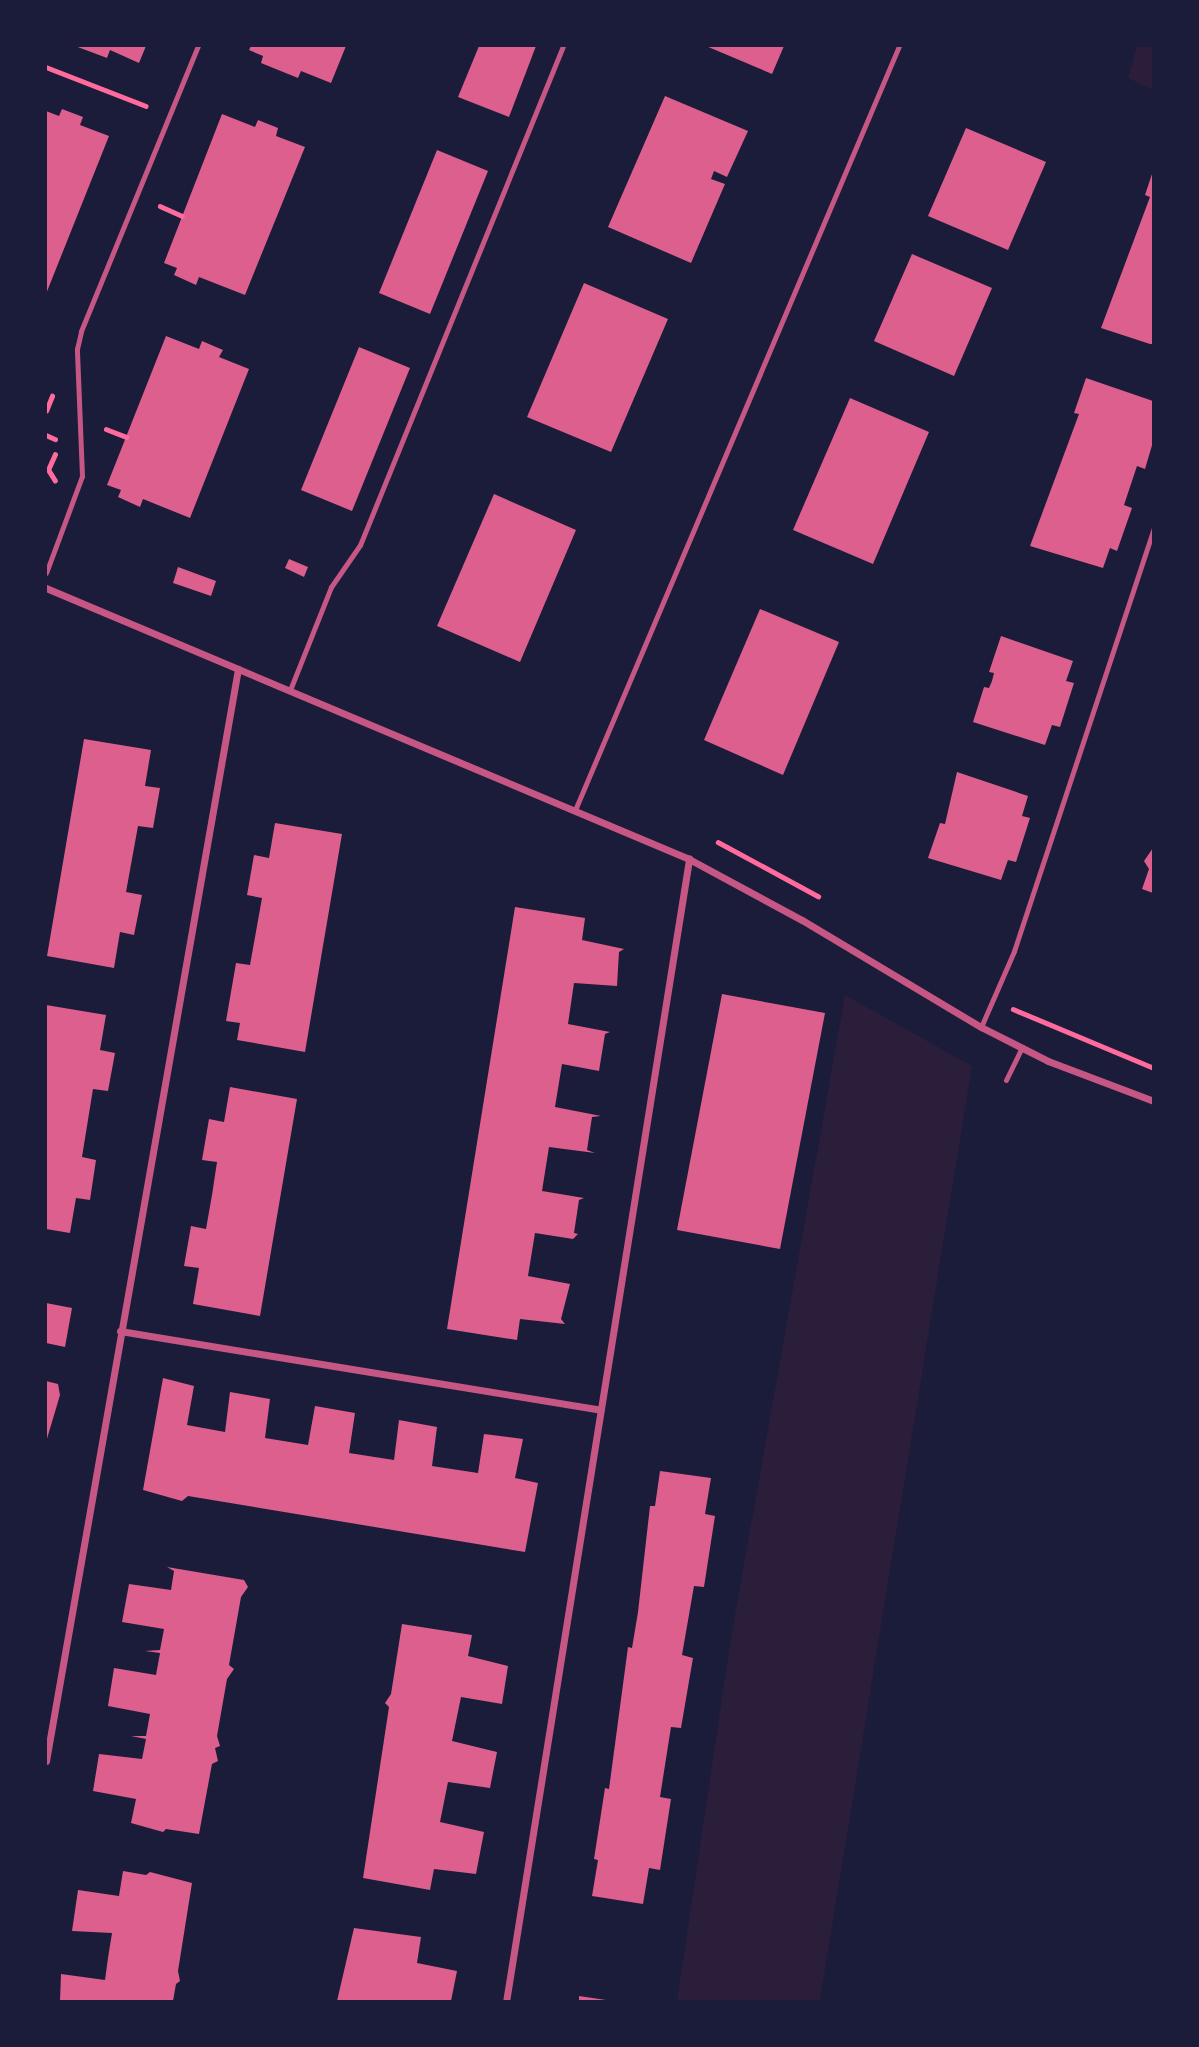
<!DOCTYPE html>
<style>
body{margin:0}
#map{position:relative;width:1199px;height:2047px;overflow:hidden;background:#1b1b3a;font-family:Karla,sans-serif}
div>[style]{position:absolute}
.green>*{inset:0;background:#2a1e3b}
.building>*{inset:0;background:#dd5f8e}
.path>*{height:4.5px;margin:-2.25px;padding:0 2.25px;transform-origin:2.25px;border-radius:2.25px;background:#ff6b9d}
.service>*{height:5px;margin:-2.5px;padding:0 2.5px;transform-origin:2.5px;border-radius:2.5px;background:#c65784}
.minor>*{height:7px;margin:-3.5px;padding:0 3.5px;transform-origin:3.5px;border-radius:3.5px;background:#c65784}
span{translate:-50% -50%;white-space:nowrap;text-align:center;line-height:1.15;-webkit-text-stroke:7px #1b1b3a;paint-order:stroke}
.frame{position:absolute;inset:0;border:47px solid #1b1b3a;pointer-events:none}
</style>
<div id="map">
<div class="green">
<i style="clip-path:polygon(1137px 46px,1153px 46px,1153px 90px,1128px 78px)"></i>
<i style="clip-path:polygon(845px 995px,972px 1066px,820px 2001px,677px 2001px,731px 1637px)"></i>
</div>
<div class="building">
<i style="clip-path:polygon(75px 46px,146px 46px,139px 63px,110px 50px,107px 58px)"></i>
<i style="clip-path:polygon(251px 46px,346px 46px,331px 83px,301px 71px,298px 78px,261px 63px,263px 56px,249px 50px)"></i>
<i style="clip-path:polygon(479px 46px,536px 46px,509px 117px,458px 97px)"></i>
<i style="clip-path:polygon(706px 46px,784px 46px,772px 74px)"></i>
<i style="clip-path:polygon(665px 96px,748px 131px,727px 177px,714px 171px,711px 179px,725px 184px,691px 263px,608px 227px)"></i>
<i style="clip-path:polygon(62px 109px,83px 117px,80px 125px,109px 136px,46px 294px,46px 111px,59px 116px)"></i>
<i style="clip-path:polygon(222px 114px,255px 127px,258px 120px,278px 128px,276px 136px,305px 147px,245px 295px,199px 277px,196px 285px,174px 275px,177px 268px,164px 263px)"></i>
<i style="clip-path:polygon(966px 128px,1046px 162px,1008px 250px,928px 216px)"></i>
<i style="clip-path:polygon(437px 150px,488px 171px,430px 314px,379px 293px)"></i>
<i style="clip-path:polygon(1153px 171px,1153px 344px,1150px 344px,1101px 328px,1150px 197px,1145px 195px)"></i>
<i style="clip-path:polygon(912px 254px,992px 288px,954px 376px,874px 341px)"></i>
<i style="clip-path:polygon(584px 283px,668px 319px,611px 452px,527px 417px)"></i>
<i style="clip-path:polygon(166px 336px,199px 349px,202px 341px,223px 350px,219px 357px,249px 369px,190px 518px,143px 499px,140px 507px,118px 497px,121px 490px,107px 485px)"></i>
<i style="clip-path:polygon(359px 347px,410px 368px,352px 511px,301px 490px)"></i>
<i style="clip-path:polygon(1086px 378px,1153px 401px,1153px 442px,1145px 469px,1137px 466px,1124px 505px,1132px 508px,1117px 551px,1110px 548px,1103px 568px,1030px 546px,1079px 414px,1074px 413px)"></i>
<i style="clip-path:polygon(850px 398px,929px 432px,873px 564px,793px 530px)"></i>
<i style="clip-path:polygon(494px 494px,576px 530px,520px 662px,437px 626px)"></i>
<i style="clip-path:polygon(289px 559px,308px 567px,304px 577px,285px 568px)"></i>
<i style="clip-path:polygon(178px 567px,216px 581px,211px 596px,173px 583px)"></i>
<i style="clip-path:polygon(760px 609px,839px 642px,783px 775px,704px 740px)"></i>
<i style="clip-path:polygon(1001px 636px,1073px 661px,1066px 681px,1074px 683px,1060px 727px,1052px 725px,1045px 745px,973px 722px,984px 687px,989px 688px,992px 681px,994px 673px,989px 672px)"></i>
<i style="clip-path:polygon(84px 739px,151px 750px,145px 786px,160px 788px,153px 828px,138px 826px,126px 892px,142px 895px,134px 935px,120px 932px,114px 968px,47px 956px)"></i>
<i style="clip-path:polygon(957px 772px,1028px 796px,1022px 816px,1030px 818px,1016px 862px,1008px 860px,1001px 880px,928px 858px,940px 823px,945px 824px)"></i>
<i style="clip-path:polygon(275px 823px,342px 834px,305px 1052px,237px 1040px,240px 1023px,226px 1021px,236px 963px,250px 965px,262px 898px,247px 895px,254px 855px,269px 858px)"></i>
<i style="clip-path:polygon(1153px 848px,1153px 893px,1142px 889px,1149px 869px,1144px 861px)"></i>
<i style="clip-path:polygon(515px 907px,585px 918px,582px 940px,624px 949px,619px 952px,617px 986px,574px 983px,568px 1024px,610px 1032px,605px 1034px,599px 1071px,562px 1064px,555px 1107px,601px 1116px,592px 1117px,587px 1150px,595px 1153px,549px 1147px,542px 1191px,584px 1198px,579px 1200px,574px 1233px,578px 1234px,573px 1239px,535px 1233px,528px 1276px,570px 1284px,561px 1319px,565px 1324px,520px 1319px,517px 1340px,447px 1329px)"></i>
<i style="clip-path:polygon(722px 994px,825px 1013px,780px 1249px,677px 1230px)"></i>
<i style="clip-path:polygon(46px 1005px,106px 1015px,100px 1050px,115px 1053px,108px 1091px,93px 1089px,82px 1157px,96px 1160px,90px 1200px,76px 1198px,70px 1233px,46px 1229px)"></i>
<i style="clip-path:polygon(230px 1087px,297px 1099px,260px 1316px,193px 1304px,199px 1268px,184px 1266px,191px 1226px,206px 1229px,212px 1195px,217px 1162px,202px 1160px,209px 1119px,224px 1122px)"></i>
<i style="clip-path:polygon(46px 1303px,72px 1308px,65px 1347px,46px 1343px)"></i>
<i style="clip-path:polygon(163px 1378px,194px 1386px,187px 1425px,225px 1432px,230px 1392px,270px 1399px,265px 1438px,308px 1445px,315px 1406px,355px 1413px,349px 1453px,394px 1460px,399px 1420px,437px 1427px,432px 1466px,478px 1473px,484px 1434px,523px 1439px,515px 1478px,538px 1483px,525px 1552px,188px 1496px,182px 1501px,143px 1490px)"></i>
<i style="clip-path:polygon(46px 1381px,58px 1384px,60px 1395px,46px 1442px)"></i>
<i style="clip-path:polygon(660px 1471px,711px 1478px,705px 1514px,715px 1516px,704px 1587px,694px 1586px,682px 1655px,693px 1658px,681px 1728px,671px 1727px,660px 1797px,671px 1799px,660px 1870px,649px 1868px,643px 1904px,592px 1896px,598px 1860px,594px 1859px,605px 1788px,609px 1789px,628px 1647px,632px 1648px,638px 1612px,650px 1506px,655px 1506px)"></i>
<i style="clip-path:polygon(167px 1567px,244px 1580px,248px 1587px,241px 1597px,229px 1665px,234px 1669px,227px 1679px,217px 1736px,220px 1746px,215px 1748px,218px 1761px,212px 1764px,199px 1834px,166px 1829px,163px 1832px,131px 1823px,136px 1799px,93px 1791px,99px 1754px,142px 1759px,146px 1739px,131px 1736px,146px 1736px,150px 1714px,108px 1706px,114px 1668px,156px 1675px,160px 1653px,145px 1651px,160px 1650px,164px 1629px,122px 1622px,129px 1584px,171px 1590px,174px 1571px)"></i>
<i style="clip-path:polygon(402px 1624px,472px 1635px,468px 1656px,508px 1666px,502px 1704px,461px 1697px,452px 1741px,497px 1752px,490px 1788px,448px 1782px,440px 1822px,484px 1832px,476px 1874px,434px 1869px,430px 1890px,363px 1878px,389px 1707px,385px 1703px,391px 1694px)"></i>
<i style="clip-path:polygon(123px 1871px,146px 1875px,150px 1872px,192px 1883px,178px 1971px,180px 1981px,176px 1984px,173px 2001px,60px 2001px,61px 1974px,105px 1980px,108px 1958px,112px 1933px,72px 1931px,78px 1890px,119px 1896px)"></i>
<i style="clip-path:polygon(354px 1928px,421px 1937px,417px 1963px,457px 1971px,451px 2001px,337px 2001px)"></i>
<i style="clip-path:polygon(579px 1996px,606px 2000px,606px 2001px,579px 2001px)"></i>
</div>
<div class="path">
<i style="left:46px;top:67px;width:107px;rotate:21.3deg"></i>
<i style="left:160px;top:206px;width:24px;rotate:24deg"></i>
<i style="left:46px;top:411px;width:16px;rotate:-68deg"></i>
<i style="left:106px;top:429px;width:22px;rotate:21deg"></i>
<i style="left:46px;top:435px;width:10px;rotate:24deg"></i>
<i style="left:55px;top:481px;width:13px;rotate:-122deg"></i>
<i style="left:48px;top:470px;width:17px;rotate:-66deg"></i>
<i style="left:718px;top:842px;width:114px;rotate:28.4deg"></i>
<i style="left:1013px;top:1009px;width:153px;rotate:22.7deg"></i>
</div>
<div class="service">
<i style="left:46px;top:573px;width:103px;rotate:-69.6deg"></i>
<i style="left:82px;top:476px;width:127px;rotate:-92.3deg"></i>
<i style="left:77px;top:349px;width:18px;rotate:-77deg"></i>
<i style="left:81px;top:331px;width:308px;rotate:-67.7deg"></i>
<i style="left:290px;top:690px;width:111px;rotate:-68.3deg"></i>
<i style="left:331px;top:587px;width:51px;rotate:-55.4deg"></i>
<i style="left:360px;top:545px;width:539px;rotate:-67.86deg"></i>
<i style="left:575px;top:810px;width:830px;rotate:-67.02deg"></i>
<i style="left:981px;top:1027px;width:83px;rotate:-66.5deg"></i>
<i style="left:1014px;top:951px;width:446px;rotate:-71.7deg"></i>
<i style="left:1006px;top:1080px;width:37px;rotate:-64deg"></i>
</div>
<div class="minor">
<i style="left:46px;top:588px;width:698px;rotate:22.85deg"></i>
<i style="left:689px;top:859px;width:128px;rotate:28.4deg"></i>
<i style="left:802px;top:920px;width:209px;rotate:30.9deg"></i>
<i style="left:981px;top:1027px;width:75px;rotate:26.9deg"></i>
<i style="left:1048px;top:1061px;width:113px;rotate:20.7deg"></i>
<i style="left:120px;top:1331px;width:487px;rotate:9.3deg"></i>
<i style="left:46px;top:1761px;width:1109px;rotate:-80.03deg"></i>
<i style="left:506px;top:2002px;width:1158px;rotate:-80.9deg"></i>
</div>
<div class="frame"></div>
</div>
